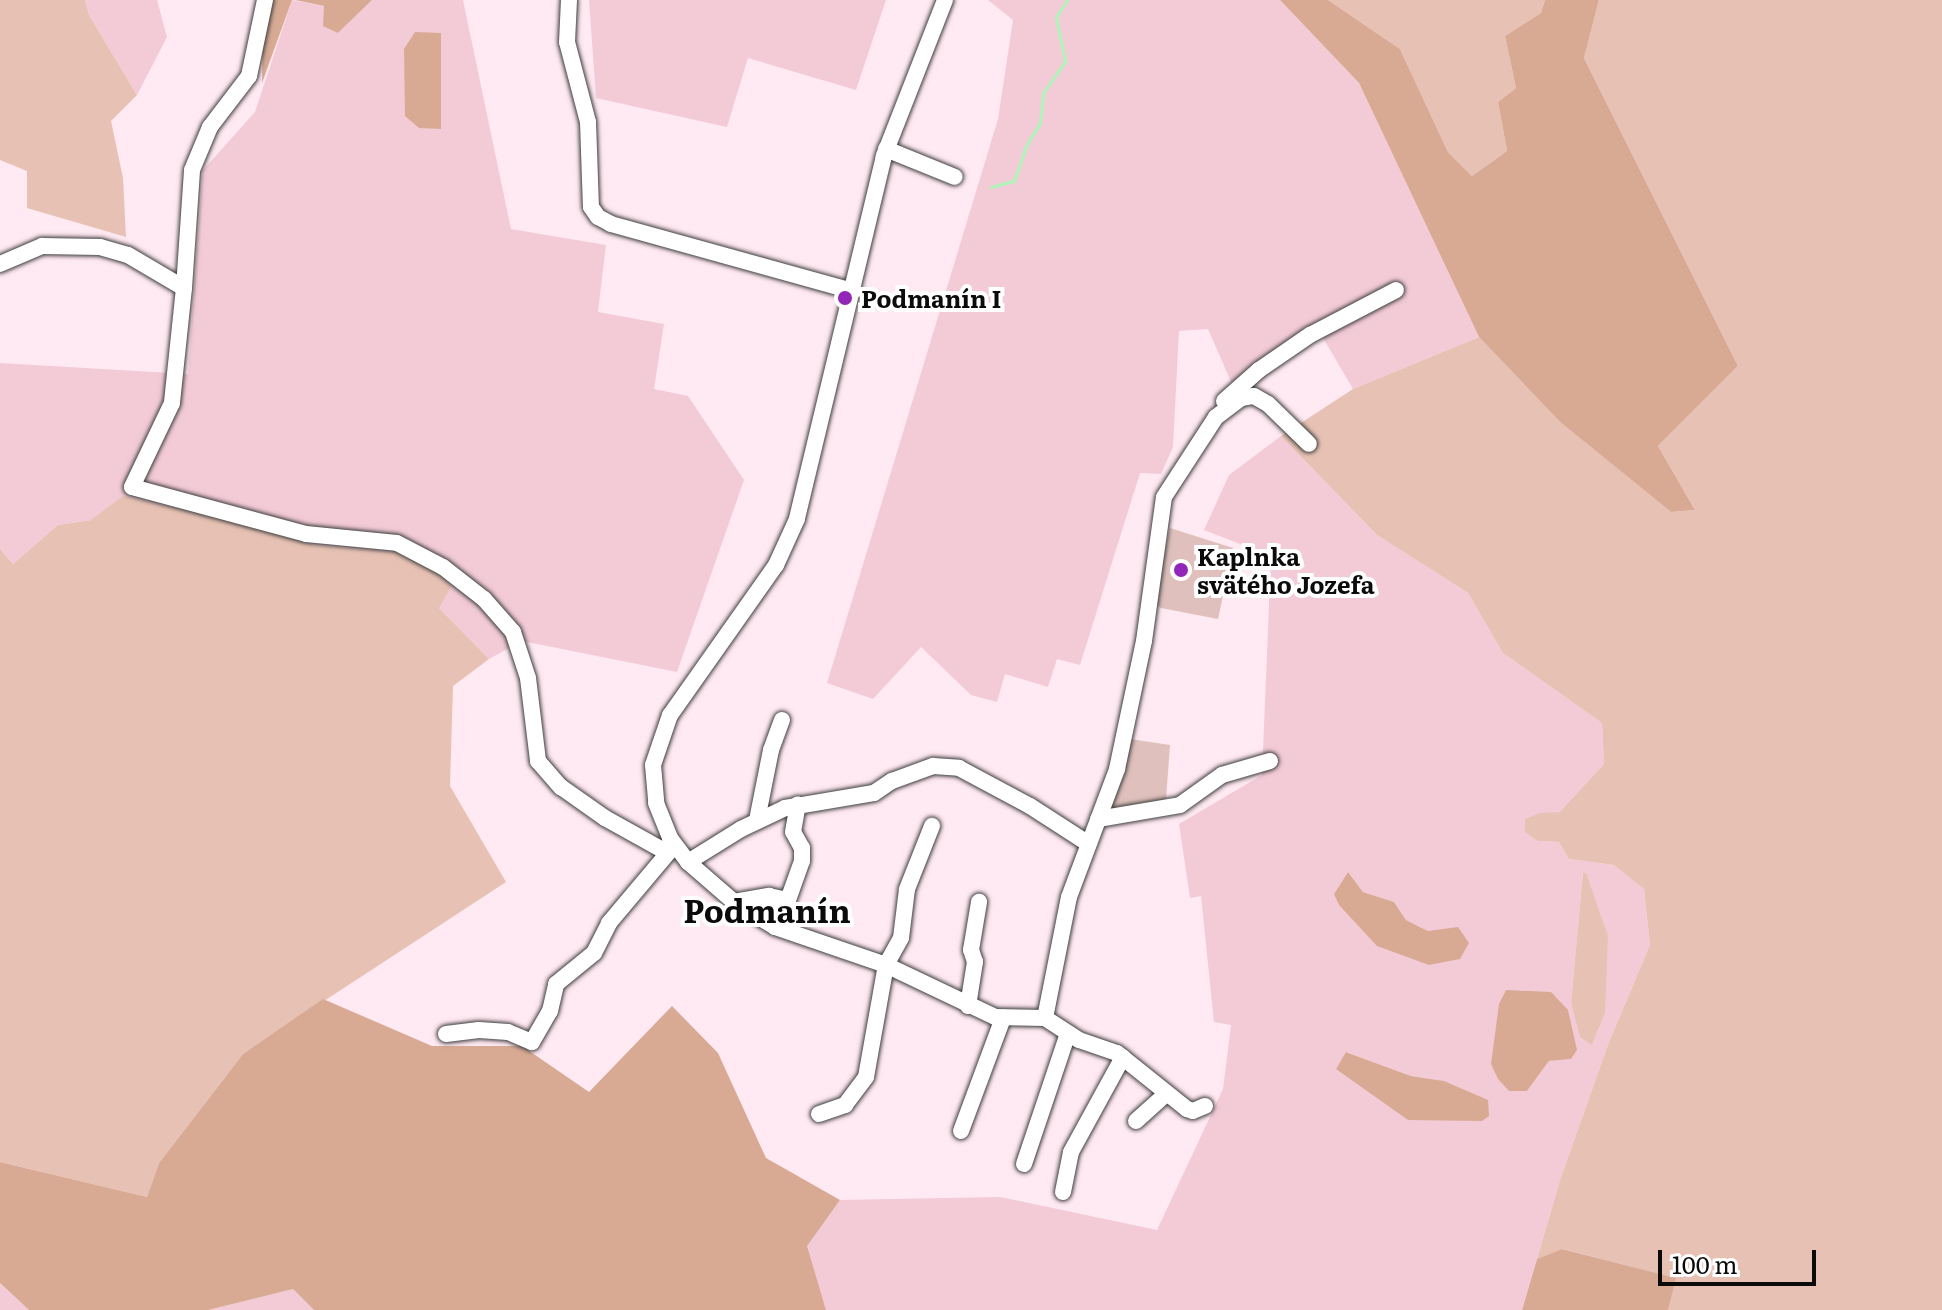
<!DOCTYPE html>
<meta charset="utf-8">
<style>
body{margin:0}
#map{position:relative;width:1942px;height:1310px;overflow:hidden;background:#ffe9f2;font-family:Literata,serif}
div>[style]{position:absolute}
.farmland>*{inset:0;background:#f3cbd7}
.green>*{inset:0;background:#e7c2b4}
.forest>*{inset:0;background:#d8aa94}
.cemetery>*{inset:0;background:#dfc0bc}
.stream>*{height:3px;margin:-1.5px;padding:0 1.5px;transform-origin:1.5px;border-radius:1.5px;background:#aff5ba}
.roads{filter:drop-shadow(0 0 2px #3e3e3e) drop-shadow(0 0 2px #3e3e3e)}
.minor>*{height:16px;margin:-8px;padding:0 8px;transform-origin:8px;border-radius:8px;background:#fff}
.dots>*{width:22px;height:22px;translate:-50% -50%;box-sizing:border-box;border:4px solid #fff;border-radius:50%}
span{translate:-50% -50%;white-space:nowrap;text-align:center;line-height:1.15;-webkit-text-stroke:8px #fff;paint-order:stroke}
.poi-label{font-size:24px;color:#0b0b0b;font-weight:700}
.left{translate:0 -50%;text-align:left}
.district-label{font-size:32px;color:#0b0b0b;font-weight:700}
.scale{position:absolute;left:1658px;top:1250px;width:158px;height:36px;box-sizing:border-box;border:4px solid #0b0b0b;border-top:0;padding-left:10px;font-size:24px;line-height:28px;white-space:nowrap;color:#0b0b0b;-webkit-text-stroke:6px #fff;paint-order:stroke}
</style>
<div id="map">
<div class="farmland">
<i style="clip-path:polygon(85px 0,157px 0,167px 37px,137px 95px,89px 15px)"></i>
<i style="clip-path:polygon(292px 0,324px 6px,338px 33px,372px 0,463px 0,511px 229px,606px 245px,598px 312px,664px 324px,654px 389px,688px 396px,744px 480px,677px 672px,522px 641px,489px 659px,439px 608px,398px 552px,315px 545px,236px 522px,91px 520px,58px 525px,13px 564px,0 549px,0 363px,188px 374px,203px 170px,255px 112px)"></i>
<i style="clip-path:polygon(589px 0,886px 0,856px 90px,748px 58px,727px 127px,596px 98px)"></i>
<i style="clip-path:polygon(988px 0,1280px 0,1359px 83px,1479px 337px,1353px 389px,1316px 326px,1232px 384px,1208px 329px,1179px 331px,1173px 447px,1161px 474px,1140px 473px,1080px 665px,1057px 659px,1048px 687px,1005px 674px,997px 702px,971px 695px,921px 647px,873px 699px,827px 683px,998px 119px,1013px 20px)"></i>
<i style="clip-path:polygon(evenodd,1281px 436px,1377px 535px,1468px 593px,1503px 653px,1602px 723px,1604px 764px,1560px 813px,1540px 813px,1538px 841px,1559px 842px,1569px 859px,1614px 865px,1644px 889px,1650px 945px,1609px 1042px,1560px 1180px,1522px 1310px,826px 1310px,806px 1246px,840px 1200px,1000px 1197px,1157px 1230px,1223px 1089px,1231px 1025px,1214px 1022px,1201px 896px,1190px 898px,1179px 824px,1262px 775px,1271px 556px,1204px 530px,1229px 475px,1281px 436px,1348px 872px,1363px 892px,1394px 902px,1406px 920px,1428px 931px,1334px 894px,1348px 872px,1281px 436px,1583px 873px,1605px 1013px,1592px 1045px,1571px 1002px,1583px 873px,1281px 436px,1506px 991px,1521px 992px,1571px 1059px,1549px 1061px,1527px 1091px,1506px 991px,1281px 436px,1347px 1052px,1411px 1076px,1444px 1081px,1336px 1069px,1347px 1052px)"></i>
<i style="clip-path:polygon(0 1283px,29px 1310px,0 1310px)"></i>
<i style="clip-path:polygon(293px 1289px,314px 1310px,208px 1310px)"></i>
</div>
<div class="green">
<i style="clip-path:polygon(0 0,85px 0,89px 15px,137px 95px,111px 121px,123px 178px,126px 237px,27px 208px,27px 171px,0 160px)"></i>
<i style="clip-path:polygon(1328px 0,1545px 0,1541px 13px,1505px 36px,1516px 88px,1498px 102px,1507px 151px,1472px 176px,1448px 152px,1400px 49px)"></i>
<i style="clip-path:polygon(1599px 0,1942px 0,1942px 1310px,1668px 1310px,1675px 1278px,1563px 1249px,1537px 1259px,1560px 1180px,1609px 1042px,1650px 945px,1644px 889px,1614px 865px,1569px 859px,1559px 842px,1538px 841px,1525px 832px,1525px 819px,1540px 813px,1560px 812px,1604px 764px,1602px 723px,1503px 653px,1468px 593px,1377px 535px,1281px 436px,1353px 389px,1479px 337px,1560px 422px,1671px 512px,1695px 510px,1658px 446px,1738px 366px,1584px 58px)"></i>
<i style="clip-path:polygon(123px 496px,236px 522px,315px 545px,398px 552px,435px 567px,451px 587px,439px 608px,489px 659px,453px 686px,450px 786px,506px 882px,243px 1054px,159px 1163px,147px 1197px,0 1162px,0 549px,13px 564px,58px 525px,91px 520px)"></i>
<i style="clip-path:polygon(1583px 873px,1586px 873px,1608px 936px,1605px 1013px,1592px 1045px,1580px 1037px,1571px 1002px)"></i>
</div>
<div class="forest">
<i style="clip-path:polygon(272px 0,292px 0,262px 83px,263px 32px)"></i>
<i style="clip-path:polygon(295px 0,372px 0,338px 33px,323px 26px,324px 6px)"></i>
<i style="clip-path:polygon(1280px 0,1328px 0,1400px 49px,1448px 152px,1472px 176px,1507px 151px,1498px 102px,1516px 88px,1505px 36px,1541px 13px,1545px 0,1599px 0,1584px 58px,1738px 366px,1658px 446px,1695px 510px,1671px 512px,1560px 422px,1479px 337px,1359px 83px)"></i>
<i style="clip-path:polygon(415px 32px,441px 33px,441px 129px,419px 128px,405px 116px,404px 49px)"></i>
<i style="clip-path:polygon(1348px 872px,1363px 892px,1394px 902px,1406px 920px,1428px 931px,1458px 927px,1469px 943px,1460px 959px,1429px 965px,1377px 946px,1339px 905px,1334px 894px)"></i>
<i style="clip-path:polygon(1506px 990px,1551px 992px,1568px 1010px,1577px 1050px,1571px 1059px,1549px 1061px,1527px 1091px,1509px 1091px,1498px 1079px,1491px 1064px,1499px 1004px)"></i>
<i style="clip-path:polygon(323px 999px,432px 1046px,522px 1046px,589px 1092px,672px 1006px,718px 1053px,766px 1158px,840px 1200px,807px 1246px,826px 1310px,314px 1310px,293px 1289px,208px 1310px,29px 1310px,0 1283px,0 1162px,147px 1197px,159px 1163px,243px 1054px)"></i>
<i style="clip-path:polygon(1346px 1052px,1411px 1076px,1444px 1081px,1488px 1100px,1489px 1116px,1482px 1121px,1408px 1120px,1336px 1069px)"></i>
<i style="clip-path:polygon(1562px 1249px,1676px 1278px,1668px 1310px,1522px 1310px,1537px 1259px)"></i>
</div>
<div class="cemetery">
<i style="clip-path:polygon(1170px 528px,1233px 548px,1218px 619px,1161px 608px,1154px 603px)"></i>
<i style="clip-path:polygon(1130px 739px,1170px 745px,1166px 799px,1117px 811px,1110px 807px)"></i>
</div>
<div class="stream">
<i style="left:991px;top:187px;width:24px;rotate:-15deg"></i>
<i style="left:1014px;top:181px;width:37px;rotate:-71deg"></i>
<i style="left:1026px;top:146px;width:27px;rotate:-59deg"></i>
<i style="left:1040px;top:123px;width:30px;rotate:-84deg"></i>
<i style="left:1043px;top:93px;width:38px;rotate:-55deg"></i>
<i style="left:1065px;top:62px;width:46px;rotate:-101.3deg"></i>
<i style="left:1056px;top:17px;width:20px;rotate:-57deg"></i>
</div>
<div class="roads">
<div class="minor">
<i style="left:569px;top:0;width:42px;rotate:92.7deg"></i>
<i style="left:567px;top:42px;width:83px;rotate:75.3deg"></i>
<i style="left:588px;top:122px;width:85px;rotate:88deg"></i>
<i style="left:591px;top:207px;width:12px;rotate:55deg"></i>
<i style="left:598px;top:217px;width:15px;rotate:28deg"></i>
<i style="left:611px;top:224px;width:251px;rotate:15.5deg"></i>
<i style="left:945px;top:0;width:168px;rotate:111.4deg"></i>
<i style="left:884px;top:156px;width:373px;rotate:103.5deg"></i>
<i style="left:797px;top:519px;width:51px;rotate:114.5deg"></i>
<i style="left:776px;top:565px;width:184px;rotate:125.2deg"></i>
<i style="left:670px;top:715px;width:53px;rotate:108.8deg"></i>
<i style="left:653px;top:765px;width:38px;rotate:85deg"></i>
<i style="left:656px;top:803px;width:38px;rotate:68deg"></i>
<i style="left:670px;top:838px;width:30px;rotate:53deg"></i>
<i style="left:688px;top:862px;width:61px;rotate:41deg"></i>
<i style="left:734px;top:902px;width:48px;rotate:31.4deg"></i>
<i style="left:775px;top:927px;width:117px;rotate:18.9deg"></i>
<i style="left:886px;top:965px;width:121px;rotate:25.5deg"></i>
<i style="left:995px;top:1017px;width:50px;rotate:1.1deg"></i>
<i style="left:1045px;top:1018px;width:40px;rotate:32.9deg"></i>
<i style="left:1079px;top:1040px;width:40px;rotate:18.9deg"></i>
<i style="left:1117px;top:1053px;width:90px;rotate:38.7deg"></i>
<i style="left:1187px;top:1109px;width:6px;rotate:18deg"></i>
<i style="left:1193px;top:1111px;width:13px;rotate:-23deg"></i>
<i style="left:886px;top:149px;width:74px;rotate:22.1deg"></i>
<i style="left:0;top:264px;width:46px;rotate:-23.2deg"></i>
<i style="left:42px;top:246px;width:58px;rotate:1deg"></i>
<i style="left:100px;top:247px;width:29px;rotate:16deg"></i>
<i style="left:128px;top:255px;width:65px;rotate:30.5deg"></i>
<i style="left:184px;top:288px;width:118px;rotate:-86.1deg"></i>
<i style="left:192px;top:170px;width:47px;rotate:-67.3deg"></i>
<i style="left:210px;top:127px;width:64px;rotate:-52.6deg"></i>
<i style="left:249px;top:76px;width:78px;rotate:-78.1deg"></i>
<i style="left:184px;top:288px;width:116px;rotate:96deg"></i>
<i style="left:172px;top:403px;width:93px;rotate:115.5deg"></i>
<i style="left:132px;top:487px;width:180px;rotate:15.1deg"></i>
<i style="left:306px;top:534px;width:91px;rotate:5.6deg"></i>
<i style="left:397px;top:543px;width:52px;rotate:27.6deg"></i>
<i style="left:443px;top:567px;width:52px;rotate:38deg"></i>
<i style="left:484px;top:599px;width:44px;rotate:48.7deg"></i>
<i style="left:513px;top:632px;width:48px;rotate:71.9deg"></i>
<i style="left:528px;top:678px;width:84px;rotate:83.1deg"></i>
<i style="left:538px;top:761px;width:35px;rotate:49deg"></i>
<i style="left:561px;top:787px;width:54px;rotate:35.2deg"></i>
<i style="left:605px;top:818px;width:70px;rotate:29.1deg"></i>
<i style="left:1224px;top:401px;width:47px;rotate:-41.5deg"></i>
<i style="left:1259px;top:370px;width:62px;rotate:-34.5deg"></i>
<i style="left:1310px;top:335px;width:97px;rotate:-27.6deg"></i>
<i style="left:1098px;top:819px;width:83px;rotate:-9.7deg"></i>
<i style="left:1180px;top:805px;width:52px;rotate:-35.5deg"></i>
<i style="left:1222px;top:775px;width:50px;rotate:-16.3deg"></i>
<i style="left:757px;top:820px;width:71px;rotate:-78.7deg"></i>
<i style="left:771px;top:750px;width:32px;rotate:-70deg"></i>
<i style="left:688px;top:862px;width:62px;rotate:-31.9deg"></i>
<i style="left:741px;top:829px;width:49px;rotate:-25.5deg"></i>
<i style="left:785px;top:808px;width:90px;rotate:-9.6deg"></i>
<i style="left:874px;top:793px;width:22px;rotate:-34deg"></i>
<i style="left:892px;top:781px;width:44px;rotate:-20.1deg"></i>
<i style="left:933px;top:766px;width:26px;rotate:4deg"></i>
<i style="left:959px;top:768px;width:81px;rotate:28.2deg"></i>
<i style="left:1030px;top:806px;width:70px;rotate:32.8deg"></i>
<i style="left:788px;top:900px;width:41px;rotate:-70.3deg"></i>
<i style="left:802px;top:861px;width:13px;rotate:-90deg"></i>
<i style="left:802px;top:848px;width:18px;rotate:-119deg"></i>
<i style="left:793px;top:832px;width:28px;rotate:-80deg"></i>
<i style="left:734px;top:902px;width:36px;rotate:-10deg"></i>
<i style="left:769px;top:896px;width:19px;rotate:12deg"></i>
<i style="left:788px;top:900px;width:30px;rotate:116deg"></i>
<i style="left:968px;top:1006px;width:45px;rotate:-81deg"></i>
<i style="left:975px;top:962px;width:13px;rotate:-108deg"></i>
<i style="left:971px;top:950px;width:49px;rotate:-80.5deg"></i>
<i style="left:1045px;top:1018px;width:123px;rotate:-78.8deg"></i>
<i style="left:1069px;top:897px;width:137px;rotate:-69.4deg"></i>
<i style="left:1117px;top:769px;width:131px;rotate:-78.1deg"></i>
<i style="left:1144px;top:641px;width:145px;rotate:-82.1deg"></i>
<i style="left:1164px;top:497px;width:95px;rotate:-57deg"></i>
<i style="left:1216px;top:417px;width:31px;rotate:-37deg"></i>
<i style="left:1241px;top:398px;width:13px;rotate:-9deg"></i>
<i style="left:1254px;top:396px;width:16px;rotate:30deg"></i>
<i style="left:1268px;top:404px;width:57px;rotate:44.3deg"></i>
<i style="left:446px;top:1034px;width:33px;rotate:-7deg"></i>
<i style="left:479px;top:1030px;width:29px;rotate:4deg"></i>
<i style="left:508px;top:1032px;width:26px;rotate:23deg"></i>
<i style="left:532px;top:1042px;width:36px;rotate:-60deg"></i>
<i style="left:550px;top:1011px;width:28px;rotate:-77deg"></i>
<i style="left:556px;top:984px;width:49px;rotate:-39.2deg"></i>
<i style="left:594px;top:953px;width:34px;rotate:-63deg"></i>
<i style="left:609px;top:923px;width:99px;rotate:-49.9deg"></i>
<i style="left:819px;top:1114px;width:28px;rotate:-19deg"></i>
<i style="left:845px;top:1105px;width:35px;rotate:-53deg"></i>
<i style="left:866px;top:1077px;width:114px;rotate:-79.9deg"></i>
<i style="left:886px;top:965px;width:31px;rotate:-61deg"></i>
<i style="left:901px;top:938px;width:49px;rotate:-83deg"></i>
<i style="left:907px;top:889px;width:68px;rotate:-68.4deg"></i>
<i style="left:1136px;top:1121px;width:39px;rotate:-42deg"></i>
<i style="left:961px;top:1131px;width:121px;rotate:-69.6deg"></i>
<i style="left:1024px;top:1164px;width:138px;rotate:-71.4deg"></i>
<i style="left:1063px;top:1192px;width:41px;rotate:-78.7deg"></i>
<i style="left:1071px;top:1152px;width:108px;rotate:-61.3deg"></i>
</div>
</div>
<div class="dots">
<i style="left:845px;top:298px;background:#9126b8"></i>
<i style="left:1181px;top:570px;background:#9126b8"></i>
</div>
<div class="poi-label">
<span class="left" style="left:861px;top:298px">Podmanín I</span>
<span class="left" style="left:1197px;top:570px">Kaplnka<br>svätého Jozefa</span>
</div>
<div class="district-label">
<span style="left:767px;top:909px">Podmanín</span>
</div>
<div class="scale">100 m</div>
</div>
